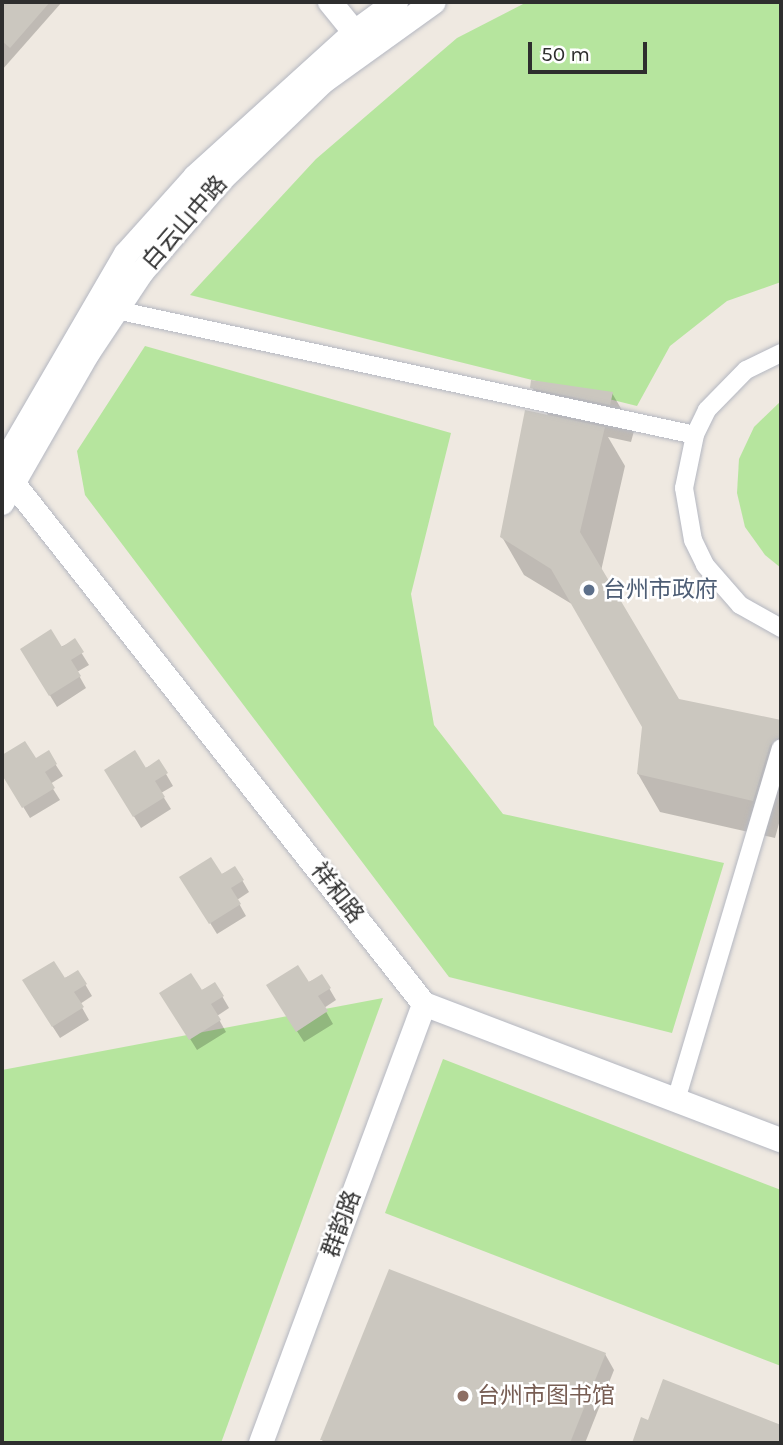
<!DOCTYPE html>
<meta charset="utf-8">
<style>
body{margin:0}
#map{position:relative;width:783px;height:1445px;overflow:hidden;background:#efe9e1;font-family:Karla,"Noto Sans SC",sans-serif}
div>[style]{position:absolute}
.green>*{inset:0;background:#b6e59e}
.shadow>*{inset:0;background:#0003}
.building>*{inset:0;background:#cbc7bf}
.roads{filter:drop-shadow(0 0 2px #b4b7c1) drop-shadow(0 0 2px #b4b7c1)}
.street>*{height:18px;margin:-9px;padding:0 9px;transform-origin:9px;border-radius:9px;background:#fff}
.secondary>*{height:24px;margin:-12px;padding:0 12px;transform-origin:12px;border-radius:12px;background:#fff}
.dots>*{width:19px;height:19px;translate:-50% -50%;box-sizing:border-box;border:4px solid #fff;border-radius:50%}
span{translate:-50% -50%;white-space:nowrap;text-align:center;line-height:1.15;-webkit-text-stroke:5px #fff;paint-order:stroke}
.street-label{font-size:23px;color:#2e2e2e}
.service-label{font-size:23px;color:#4e5e75}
.left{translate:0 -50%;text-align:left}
.education-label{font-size:23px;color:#785e54}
.frame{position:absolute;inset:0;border:4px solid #2e2e2e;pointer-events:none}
.scale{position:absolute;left:528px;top:42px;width:119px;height:32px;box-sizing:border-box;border:4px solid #2e2e2e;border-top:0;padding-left:9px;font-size:21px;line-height:24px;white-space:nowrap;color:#2e2e2e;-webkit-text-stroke:5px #fff;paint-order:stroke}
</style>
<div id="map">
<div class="green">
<i style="clip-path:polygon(527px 2px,781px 2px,781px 282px,727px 301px,670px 346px,637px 406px,190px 295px,316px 159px,457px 38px)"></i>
<i style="clip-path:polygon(145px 346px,451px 433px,411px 594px,434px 725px,503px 814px,724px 863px,672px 1033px,449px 977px,85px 495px,77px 451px)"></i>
<i style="clip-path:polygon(781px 401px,781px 568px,765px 555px,745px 527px,737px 493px,739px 459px,754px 427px)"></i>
<i style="clip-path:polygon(383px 998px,221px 1443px,2px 1443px,2px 1070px)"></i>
<i style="clip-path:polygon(443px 1059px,781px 1190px,781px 1366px,385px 1213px)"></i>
</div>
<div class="shadow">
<i style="clip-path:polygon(2px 2px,62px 2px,2px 70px)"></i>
<i style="clip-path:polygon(532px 387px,612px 393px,634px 431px,631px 442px,608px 437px,625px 466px,601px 571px,678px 701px,781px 722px,781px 816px,775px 838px,660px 812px,638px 774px,644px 726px,575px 606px,524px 575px,502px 537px,549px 417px)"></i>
<i style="clip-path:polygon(74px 641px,89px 665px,77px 672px,86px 688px,57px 707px,29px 661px)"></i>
<i style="clip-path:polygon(24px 744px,35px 761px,48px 753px,63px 776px,50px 784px,60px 800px,30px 818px,2px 772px,2px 757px)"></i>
<i style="clip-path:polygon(159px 762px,173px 786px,161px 793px,171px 809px,141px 828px,113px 782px)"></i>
<i style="clip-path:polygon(235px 868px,249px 892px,237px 900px,246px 916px,217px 934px,189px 889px)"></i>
<i style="clip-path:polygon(78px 972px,92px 996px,80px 1004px,89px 1020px,60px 1038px,31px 993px)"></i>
<i style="clip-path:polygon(322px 976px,336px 1000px,324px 1008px,333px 1024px,304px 1042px,275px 997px)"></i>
<i style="clip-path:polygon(215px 984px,229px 1008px,217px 1016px,226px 1032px,197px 1050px,169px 1005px)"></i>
<i style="clip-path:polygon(605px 1354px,614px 1370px,585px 1443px,324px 1443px,322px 1440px)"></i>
<i style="clip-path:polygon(664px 1381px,781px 1427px,781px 1443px,633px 1443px,642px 1419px,649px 1423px)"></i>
</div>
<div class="building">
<i style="clip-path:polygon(2px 2px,50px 2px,10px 48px,2px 41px)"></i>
<i style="clip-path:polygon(531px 380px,613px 392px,610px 405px,530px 388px)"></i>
<i style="clip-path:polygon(525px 410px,605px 427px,580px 532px,679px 699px,781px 720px,781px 737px,770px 745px,753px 801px,637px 774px,642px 727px,551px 569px,500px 537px)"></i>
<i style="clip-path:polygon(51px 629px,62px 647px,75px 638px,84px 652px,71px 660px,81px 676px,49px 696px,20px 649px)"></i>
<i style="clip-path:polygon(25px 741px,36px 758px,49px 750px,57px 764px,45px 772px,55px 788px,22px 808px,2px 775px,2px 755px)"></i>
<i style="clip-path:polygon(135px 750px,146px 768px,159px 759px,168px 773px,155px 781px,165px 797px,133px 817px,104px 770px)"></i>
<i style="clip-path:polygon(211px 857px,222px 874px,235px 866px,244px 880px,231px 888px,241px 904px,209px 924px,179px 877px)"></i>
<i style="clip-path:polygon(54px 961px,65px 978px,78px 970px,87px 984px,74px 992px,84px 1007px,52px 1027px,22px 980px)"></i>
<i style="clip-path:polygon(298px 965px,309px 982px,322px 974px,331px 988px,318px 996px,328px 1011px,296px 1032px,266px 985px)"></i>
<i style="clip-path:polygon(191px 973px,202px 990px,215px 982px,224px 996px,211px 1004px,221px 1020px,189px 1040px,159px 993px)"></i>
<i style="clip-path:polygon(389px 1269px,606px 1353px,570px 1443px,320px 1440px)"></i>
<i style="clip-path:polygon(663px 1379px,781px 1425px,781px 1443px,632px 1443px,641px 1417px,648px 1420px)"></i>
</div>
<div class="roads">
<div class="street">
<i style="left:116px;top:310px;width:592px;rotate:12.18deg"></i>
<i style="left:781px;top:353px;width:39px;rotate:154deg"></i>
<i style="left:746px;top:370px;width:56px;rotate:134.3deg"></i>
<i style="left:707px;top:410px;width:28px;rotate:116deg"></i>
<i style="left:695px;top:435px;width:54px;rotate:101.7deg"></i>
<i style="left:684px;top:488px;width:53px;rotate:80.2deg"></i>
<i style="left:693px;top:540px;width:28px;rotate:64deg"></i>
<i style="left:705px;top:565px;width:53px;rotate:48.8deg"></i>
<i style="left:740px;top:605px;width:47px;rotate:29.3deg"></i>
<i style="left:676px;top:1100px;width:367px;rotate:-73.4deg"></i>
</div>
<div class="secondary">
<i style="left:330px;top:2px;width:55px;rotate:50.9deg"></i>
<i style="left:2px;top:467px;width:246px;rotate:-59.8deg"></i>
<i style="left:126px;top:254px;width:103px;rotate:-48.1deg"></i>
<i style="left:195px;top:177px;width:216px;rotate:-42.2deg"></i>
<i style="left:355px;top:32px;width:51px;rotate:-36.2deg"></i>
<i style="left:2px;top:476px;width:13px;rotate:32deg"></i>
<i style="left:13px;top:483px;width:664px;rotate:51.73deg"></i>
<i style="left:424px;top:1004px;width:382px;rotate:20.9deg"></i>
<i style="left:2px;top:503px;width:173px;rotate:-60.2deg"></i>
<i style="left:88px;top:353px;width:97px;rotate:-56.3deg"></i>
<i style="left:142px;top:272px;width:123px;rotate:-49.3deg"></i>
<i style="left:222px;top:179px;width:141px;rotate:-43.9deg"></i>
<i style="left:324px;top:81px;width:135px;rotate:-35.7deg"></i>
<i style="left:261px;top:1443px;width:468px;rotate:-69.6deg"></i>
</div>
</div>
<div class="dots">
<i style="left:589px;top:590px;background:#5c6f8a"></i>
<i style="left:463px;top:1396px;background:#8d6e63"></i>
</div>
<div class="street-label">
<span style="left:185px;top:223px;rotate:-49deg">白云山中路</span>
<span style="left:337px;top:893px;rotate:52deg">祥和路</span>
<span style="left:342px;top:1224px;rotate:-70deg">群韵路</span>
</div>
<div class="service-label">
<span class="left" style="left:603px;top:590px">台州市政府</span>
</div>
<div class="education-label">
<span class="left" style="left:477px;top:1396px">台州市图书馆</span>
</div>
<div class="frame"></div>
<div class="scale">50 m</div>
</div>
